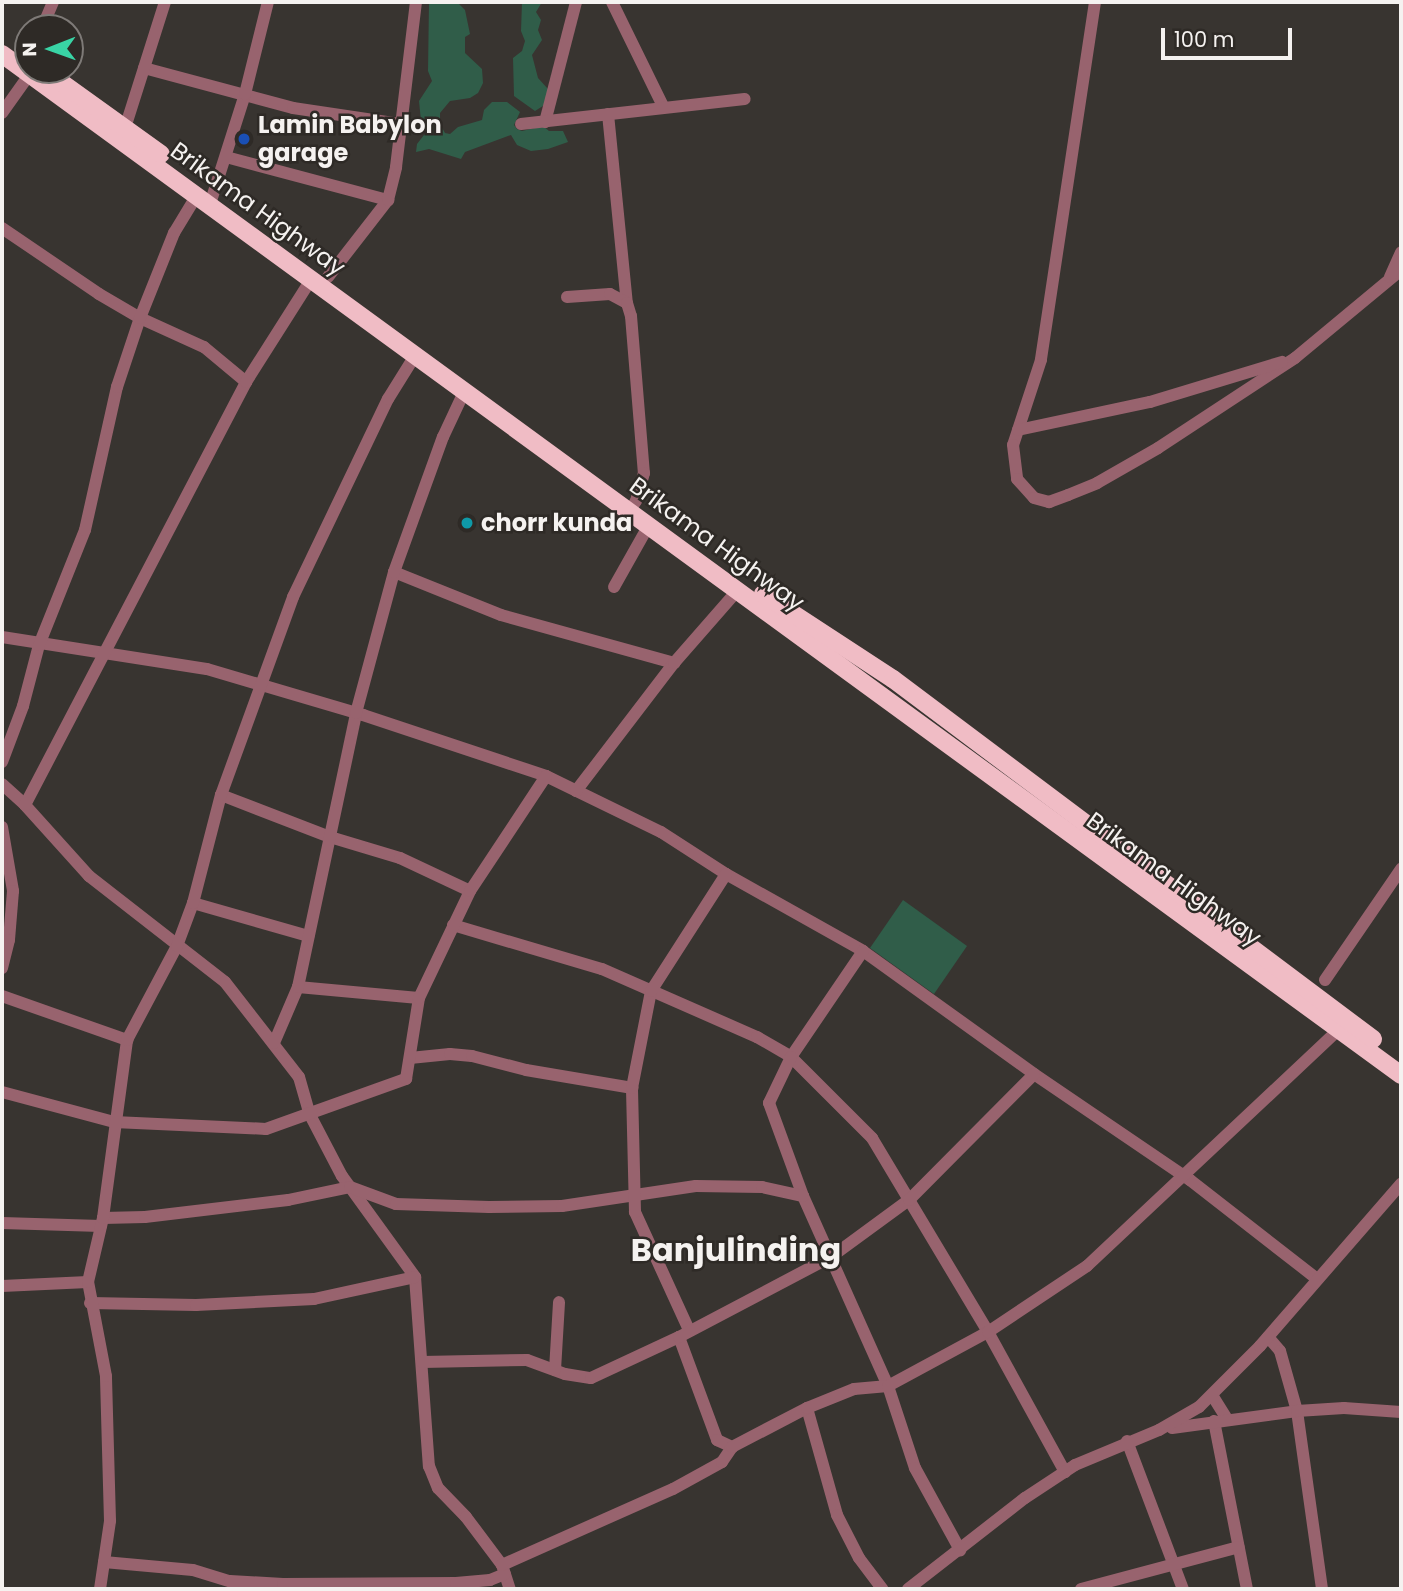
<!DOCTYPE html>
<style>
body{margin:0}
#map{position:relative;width:1403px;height:1591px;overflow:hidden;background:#383430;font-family:Poppins,sans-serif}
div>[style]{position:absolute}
.green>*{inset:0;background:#305d49}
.minor>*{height:12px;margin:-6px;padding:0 6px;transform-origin:6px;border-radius:6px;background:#98636e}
.highway>*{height:18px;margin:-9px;padding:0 9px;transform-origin:9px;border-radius:9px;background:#f0bcc5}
.dots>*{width:19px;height:19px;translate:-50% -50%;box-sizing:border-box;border:4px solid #2e2a26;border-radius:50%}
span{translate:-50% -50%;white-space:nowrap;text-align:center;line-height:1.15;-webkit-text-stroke:5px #2e2a26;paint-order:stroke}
.poi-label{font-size:24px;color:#f5f2f0;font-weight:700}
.left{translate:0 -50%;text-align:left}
.street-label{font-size:24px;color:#f5f2f0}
.district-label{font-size:32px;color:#f5f2f0;font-weight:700}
.frame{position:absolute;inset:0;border:4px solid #f5f2f0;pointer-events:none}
.north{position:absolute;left:14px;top:14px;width:70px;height:70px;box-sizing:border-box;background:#2e2a26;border:2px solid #7e7a77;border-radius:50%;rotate:269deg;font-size:19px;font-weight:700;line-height:28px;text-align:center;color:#f5f2f0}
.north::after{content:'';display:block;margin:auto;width:24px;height:32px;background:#39d4a5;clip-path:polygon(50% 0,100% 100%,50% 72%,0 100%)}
.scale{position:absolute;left:1161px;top:28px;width:131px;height:32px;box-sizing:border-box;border:4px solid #f5f2f0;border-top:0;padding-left:9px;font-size:21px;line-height:24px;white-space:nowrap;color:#f5f2f0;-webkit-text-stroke:5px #2e2a26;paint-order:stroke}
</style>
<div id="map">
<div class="green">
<i style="clip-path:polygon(429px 2px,457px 2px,465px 10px,470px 34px,465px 37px,465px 53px,482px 69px,483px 83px,478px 93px,470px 98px,450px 101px,440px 113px,440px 124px,445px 133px,450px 134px,458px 127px,482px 120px,484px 110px,492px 102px,507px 102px,520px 112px,514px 125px,517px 129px,522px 131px,543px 126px,549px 131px,563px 131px,568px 142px,548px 149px,531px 151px,517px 145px,511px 135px,465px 152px,461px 159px,429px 149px,416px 152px,417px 144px,431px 126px,421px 121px,419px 101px,432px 81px,428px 71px)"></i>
<i style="clip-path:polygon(522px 2px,542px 2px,536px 12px,541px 20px,538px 30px,542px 40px,532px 55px,538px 78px,548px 89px,546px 104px,535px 111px,514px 96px,513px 58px,522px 51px,525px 41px,521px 31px)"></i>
<i style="clip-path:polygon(903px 900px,967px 946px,934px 994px,870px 948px)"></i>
</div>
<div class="minor">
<i style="left:612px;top:2px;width:116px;rotate:63.9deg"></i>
<i style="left:1095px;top:2px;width:362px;rotate:98.6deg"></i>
<i style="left:1041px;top:360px;width:89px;rotate:108.2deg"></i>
<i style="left:1013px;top:445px;width:34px;rotate:83deg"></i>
<i style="left:1017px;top:479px;width:25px;rotate:48deg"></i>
<i style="left:1034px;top:498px;width:16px;rotate:15deg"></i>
<i style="left:1049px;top:502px;width:20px;rotate:-20deg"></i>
<i style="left:1068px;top:495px;width:31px;rotate:-22deg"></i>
<i style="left:1097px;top:483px;width:70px;rotate:-29.8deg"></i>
<i style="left:1158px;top:448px;width:164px;rotate:-33.3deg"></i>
<i style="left:1295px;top:358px;width:138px;rotate:-39.7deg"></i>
<i style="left:42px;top:28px;width:28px;rotate:-67deg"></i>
<i style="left:144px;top:68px;width:154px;rotate:15deg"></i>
<i style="left:293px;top:108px;width:110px;rotate:8.4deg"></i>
<i style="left:2px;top:113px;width:47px;rotate:-54.6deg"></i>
<i style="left:608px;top:114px;width:190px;rotate:84.3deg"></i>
<i style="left:545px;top:122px;width:124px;rotate:-75.5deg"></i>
<i style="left:521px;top:124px;width:225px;rotate:-6.4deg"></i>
<i style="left:125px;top:128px;width:132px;rotate:-72.4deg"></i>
<i style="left:226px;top:157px;width:168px;rotate:14.9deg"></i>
<i style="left:210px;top:204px;width:115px;rotate:-72.3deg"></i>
<i style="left:245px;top:94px;width:95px;rotate:-76deg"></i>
<i style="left:2px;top:228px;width:117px;rotate:34.2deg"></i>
<i style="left:99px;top:294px;width:48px;rotate:30.3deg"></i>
<i style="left:140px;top:318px;width:70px;rotate:24.4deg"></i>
<i style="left:204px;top:347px;width:55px;rotate:39.8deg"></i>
<i style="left:328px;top:277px;width:98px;rotate:-52.1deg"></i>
<i style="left:388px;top:200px;width:34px;rotate:-76deg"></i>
<i style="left:396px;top:167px;width:166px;rotate:-83.1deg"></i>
<i style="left:1390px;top:277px;width:27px;rotate:-66deg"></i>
<i style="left:567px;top:297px;width:43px;rotate:-4deg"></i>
<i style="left:610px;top:294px;width:19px;rotate:28deg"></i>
<i style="left:627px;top:303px;width:14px;rotate:73deg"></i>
<i style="left:631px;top:316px;width:158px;rotate:85.3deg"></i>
<i style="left:644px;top:473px;width:29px;rotate:106deg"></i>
<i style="left:636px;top:501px;width:11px;rotate:124deg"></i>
<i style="left:1018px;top:430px;width:135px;rotate:-12deg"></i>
<i style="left:1150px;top:402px;width:138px;rotate:-16.9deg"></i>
<i style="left:394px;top:572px;width:115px;rotate:21.9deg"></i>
<i style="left:501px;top:615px;width:180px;rotate:15.5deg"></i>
<i style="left:614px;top:587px;width:71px;rotate:-60.6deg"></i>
<i style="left:2px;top:637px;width:207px;rotate:8.9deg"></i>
<i style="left:207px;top:669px;width:163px;rotate:16.4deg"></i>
<i style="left:363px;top:715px;width:193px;rotate:18.4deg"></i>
<i style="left:546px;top:776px;width:128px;rotate:26deg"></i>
<i style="left:661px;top:832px;width:77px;rotate:32.9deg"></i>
<i style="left:726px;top:874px;width:157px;rotate:29.3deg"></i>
<i style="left:863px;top:951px;width:211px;rotate:35.7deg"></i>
<i style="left:1034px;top:1074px;width:189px;rotate:34.2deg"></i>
<i style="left:1190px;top:1180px;width:161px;rotate:37.9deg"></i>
<i style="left:2px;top:762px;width:60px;rotate:-69.4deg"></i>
<i style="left:23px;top:706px;width:63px;rotate:-75.3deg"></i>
<i style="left:39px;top:645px;width:124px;rotate:-68.2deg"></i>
<i style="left:85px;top:530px;width:147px;rotate:-77.4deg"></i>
<i style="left:117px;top:387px;width:73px;rotate:-71.6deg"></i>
<i style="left:140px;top:318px;width:92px;rotate:-68.2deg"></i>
<i style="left:174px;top:233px;width:44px;rotate:-58.8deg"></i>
<i style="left:2px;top:784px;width:31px;rotate:42deg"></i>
<i style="left:25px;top:805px;width:96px;rotate:48deg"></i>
<i style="left:89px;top:876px;width:172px;rotate:37.9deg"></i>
<i style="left:225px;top:982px;width:120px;rotate:52.1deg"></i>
<i style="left:299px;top:1077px;width:37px;rotate:74deg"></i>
<i style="left:309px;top:1113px;width:71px;rotate:62.4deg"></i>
<i style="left:342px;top:1176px;width:125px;rotate:54.1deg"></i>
<i style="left:415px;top:1277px;width:190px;rotate:85.8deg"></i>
<i style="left:429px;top:1466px;width:24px;rotate:68deg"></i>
<i style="left:438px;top:1488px;width:40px;rotate:46deg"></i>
<i style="left:466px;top:1517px;width:60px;rotate:53.1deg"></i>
<i style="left:502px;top:1565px;width:25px;rotate:72deg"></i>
<i style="left:576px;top:791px;width:161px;rotate:-52.6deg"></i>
<i style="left:674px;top:663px;width:97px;rotate:-48.8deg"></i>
<i style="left:221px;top:795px;width:117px;rotate:21.1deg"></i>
<i style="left:330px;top:837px;width:73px;rotate:16.7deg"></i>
<i style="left:400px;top:858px;width:77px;rotate:25.2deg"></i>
<i style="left:25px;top:805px;width:477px;rotate:-62.4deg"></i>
<i style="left:246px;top:382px;width:123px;rotate:-57.6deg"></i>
<i style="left:2px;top:827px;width:65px;rotate:80.2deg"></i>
<i style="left:13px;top:891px;width:49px;rotate:94.7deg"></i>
<i style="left:9px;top:940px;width:29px;rotate:104deg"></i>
<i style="left:193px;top:903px;width:120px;rotate:16deg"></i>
<i style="left:453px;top:925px;width:155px;rotate:16.5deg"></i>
<i style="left:602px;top:969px;width:169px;rotate:23.7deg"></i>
<i style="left:757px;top:1037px;width:39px;rotate:30deg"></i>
<i style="left:791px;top:1057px;width:115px;rotate:45deg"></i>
<i style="left:872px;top:1138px;width:226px;rotate:59.1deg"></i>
<i style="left:988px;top:1332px;width:160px;rotate:61.2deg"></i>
<i style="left:863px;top:951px;width:128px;rotate:124.2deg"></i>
<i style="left:791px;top:1057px;width:51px;rotate:115.6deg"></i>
<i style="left:769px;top:1103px;width:99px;rotate:69.9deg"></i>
<i style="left:803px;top:1196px;width:208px;rotate:65.9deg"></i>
<i style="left:888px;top:1386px;width:86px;rotate:71.8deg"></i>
<i style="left:915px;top:1468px;width:94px;rotate:61.2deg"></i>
<i style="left:1325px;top:980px;width:135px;rotate:-55.6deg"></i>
<i style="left:298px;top:987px;width:121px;rotate:5.2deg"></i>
<i style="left:2px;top:996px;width:133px;rotate:19.4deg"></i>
<i style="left:274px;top:1043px;width:61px;rotate:-66.8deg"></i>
<i style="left:298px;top:987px;width:280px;rotate:-78deg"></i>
<i style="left:356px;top:713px;width:146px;rotate:-74.9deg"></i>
<i style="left:394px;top:572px;width:144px;rotate:-70.1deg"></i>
<i style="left:443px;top:437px;width:52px;rotate:-64.9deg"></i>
<i style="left:410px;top:1058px;width:40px;rotate:-5.7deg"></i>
<i style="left:450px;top:1054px;width:22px;rotate:5deg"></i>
<i style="left:472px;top:1056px;width:56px;rotate:14.5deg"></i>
<i style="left:526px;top:1070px;width:108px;rotate:9.6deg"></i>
<i style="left:2px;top:1092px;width:116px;rotate:15deg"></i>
<i style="left:114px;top:1122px;width:152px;rotate:2.6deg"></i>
<i style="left:266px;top:1129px;width:149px;rotate:-19.7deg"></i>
<i style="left:406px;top:1079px;width:82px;rotate:-80.9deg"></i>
<i style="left:419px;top:998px;width:119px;rotate:-64.5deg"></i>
<i style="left:470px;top:891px;width:138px;rotate:-56.5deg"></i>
<i style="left:103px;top:1218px;width:42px;rotate:-1.4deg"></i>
<i style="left:145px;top:1217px;width:144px;rotate:-6.8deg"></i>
<i style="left:288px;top:1200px;width:63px;rotate:-11.8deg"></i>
<i style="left:350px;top:1187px;width:49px;rotate:20.3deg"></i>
<i style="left:396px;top:1204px;width:93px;rotate:1.8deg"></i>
<i style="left:489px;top:1207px;width:73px;rotate:-0.8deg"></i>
<i style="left:562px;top:1206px;width:135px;rotate:-8.5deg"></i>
<i style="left:696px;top:1186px;width:66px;rotate:0.9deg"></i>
<i style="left:762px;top:1187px;width:42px;rotate:12.4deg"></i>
<i style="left:2px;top:1223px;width:99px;rotate:1.7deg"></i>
<i style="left:2px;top:1286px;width:86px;rotate:-2.7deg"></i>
<i style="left:90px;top:1303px;width:106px;rotate:1.1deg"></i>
<i style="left:196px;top:1305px;width:118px;rotate:-2.9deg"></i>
<i style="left:314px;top:1299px;width:103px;rotate:-12.3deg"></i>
<i style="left:689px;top:1330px;width:130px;rotate:-114.6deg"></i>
<i style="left:635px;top:1212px;width:124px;rotate:-91.4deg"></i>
<i style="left:632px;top:1088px;width:99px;rotate:-78.9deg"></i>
<i style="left:651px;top:991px;width:139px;rotate:-57.3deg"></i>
<i style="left:679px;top:1337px;width:110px;rotate:69.7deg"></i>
<i style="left:717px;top:1440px;width:17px;rotate:25deg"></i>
<i style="left:1268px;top:1337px;width:18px;rotate:49deg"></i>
<i style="left:1280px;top:1351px;width:62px;rotate:74.2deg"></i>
<i style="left:1297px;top:1411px;width:180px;rotate:82deg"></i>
<i style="left:422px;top:1362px;width:105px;rotate:-1.1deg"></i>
<i style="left:527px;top:1360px;width:40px;rotate:20.2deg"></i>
<i style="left:565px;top:1374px;width:26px;rotate:9deg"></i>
<i style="left:591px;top:1378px;width:97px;rotate:-25deg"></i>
<i style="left:679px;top:1337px;width:172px;rotate:-27.8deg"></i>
<i style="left:831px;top:1257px;width:97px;rotate:-36.2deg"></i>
<i style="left:909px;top:1200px;width:177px;rotate:-45.2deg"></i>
<i style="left:555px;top:1370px;width:68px;rotate:-86.6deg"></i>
<i style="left:1212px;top:1395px;width:28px;rotate:58deg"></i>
<i style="left:807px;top:1408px;width:111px;rotate:74.3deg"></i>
<i style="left:837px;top:1515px;width:48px;rotate:62.9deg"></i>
<i style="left:859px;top:1558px;width:39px;rotate:53deg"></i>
<i style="left:1214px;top:1421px;width:171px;rotate:78.9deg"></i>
<i style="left:1172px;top:1428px;width:126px;rotate:-7.7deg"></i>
<i style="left:1297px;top:1411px;width:47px;rotate:-3.7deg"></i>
<i style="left:1344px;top:1408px;width:57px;rotate:4deg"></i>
<i style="left:1127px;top:1441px;width:158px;rotate:69.3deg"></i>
<i style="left:104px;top:1562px;width:89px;rotate:5.1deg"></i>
<i style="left:193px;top:1570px;width:39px;rotate:17deg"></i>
<i style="left:230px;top:1581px;width:53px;rotate:3.2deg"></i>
<i style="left:283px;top:1584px;width:173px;rotate:-0.3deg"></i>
<i style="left:456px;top:1583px;width:34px;rotate:-5deg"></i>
<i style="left:490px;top:1580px;width:16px;rotate:-22deg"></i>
<i style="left:502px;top:1565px;width:187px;rotate:-24deg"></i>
<i style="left:673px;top:1489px;width:56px;rotate:-28.9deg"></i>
<i style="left:722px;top:1462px;width:18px;rotate:-56deg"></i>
<i style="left:732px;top:1447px;width:85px;rotate:-27.5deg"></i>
<i style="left:807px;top:1408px;width:51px;rotate:-22deg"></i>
<i style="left:854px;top:1389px;width:34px;rotate:-5deg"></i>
<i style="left:888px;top:1386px;width:114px;rotate:-28.4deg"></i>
<i style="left:988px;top:1332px;width:119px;rotate:-33.7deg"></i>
<i style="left:1087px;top:1266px;width:351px;rotate:-43.2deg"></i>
<i style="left:100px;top:1589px;width:69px;rotate:-81.6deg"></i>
<i style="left:110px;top:1521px;width:145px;rotate:-91.6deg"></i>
<i style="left:106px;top:1376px;width:96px;rotate:-100.8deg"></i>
<i style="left:88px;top:1282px;width:66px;rotate:-76.8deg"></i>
<i style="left:103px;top:1218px;width:180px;rotate:-82.3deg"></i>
<i style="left:127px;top:1040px;width:106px;rotate:-62deg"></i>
<i style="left:177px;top:946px;width:46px;rotate:-69.6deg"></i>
<i style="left:193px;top:903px;width:112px;rotate:-75.5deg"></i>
<i style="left:221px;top:795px;width:211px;rotate:-70deg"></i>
<i style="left:293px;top:597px;width:220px;rotate:-64.4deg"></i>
<i style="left:388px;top:399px;width:53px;rotate:-58.1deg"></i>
<i style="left:908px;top:1589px;width:148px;rotate:-37.9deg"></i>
<i style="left:1025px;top:1498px;width:60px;rotate:-33.4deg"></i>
<i style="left:1075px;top:1465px;width:91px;rotate:-22.6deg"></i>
<i style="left:1159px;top:1430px;width:46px;rotate:-29.9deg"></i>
<i style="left:1199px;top:1407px;width:86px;rotate:-45deg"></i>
<i style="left:1260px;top:1346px;width:215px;rotate:-49deg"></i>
<i style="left:1081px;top:1589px;width:163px;rotate:-14.9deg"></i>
</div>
<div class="highway">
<i style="left:2px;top:54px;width:1732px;rotate:36.12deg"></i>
<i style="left:44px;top:70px;width:144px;rotate:35.7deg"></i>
<i style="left:763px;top:594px;width:155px;rotate:33.2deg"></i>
<i style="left:893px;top:679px;width:600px;rotate:36.87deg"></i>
</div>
<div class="dots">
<i style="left:244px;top:139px;background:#1a4fb4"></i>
<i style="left:467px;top:523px;background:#0f9aa8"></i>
</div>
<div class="poi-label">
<span class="left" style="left:258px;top:139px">Lamin Babylon<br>garage</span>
<span class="left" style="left:481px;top:523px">chorr kunda</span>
</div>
<div class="street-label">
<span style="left:258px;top:209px;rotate:36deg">Brikama Highway</span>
<span style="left:717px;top:544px;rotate:36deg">Brikama Highway</span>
<span style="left:1174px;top:879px;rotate:36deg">Brikama Highway</span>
</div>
<div class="district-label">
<span style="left:736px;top:1250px">Banjulinding</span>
</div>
<div class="frame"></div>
<div class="north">N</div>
<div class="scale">100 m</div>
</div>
